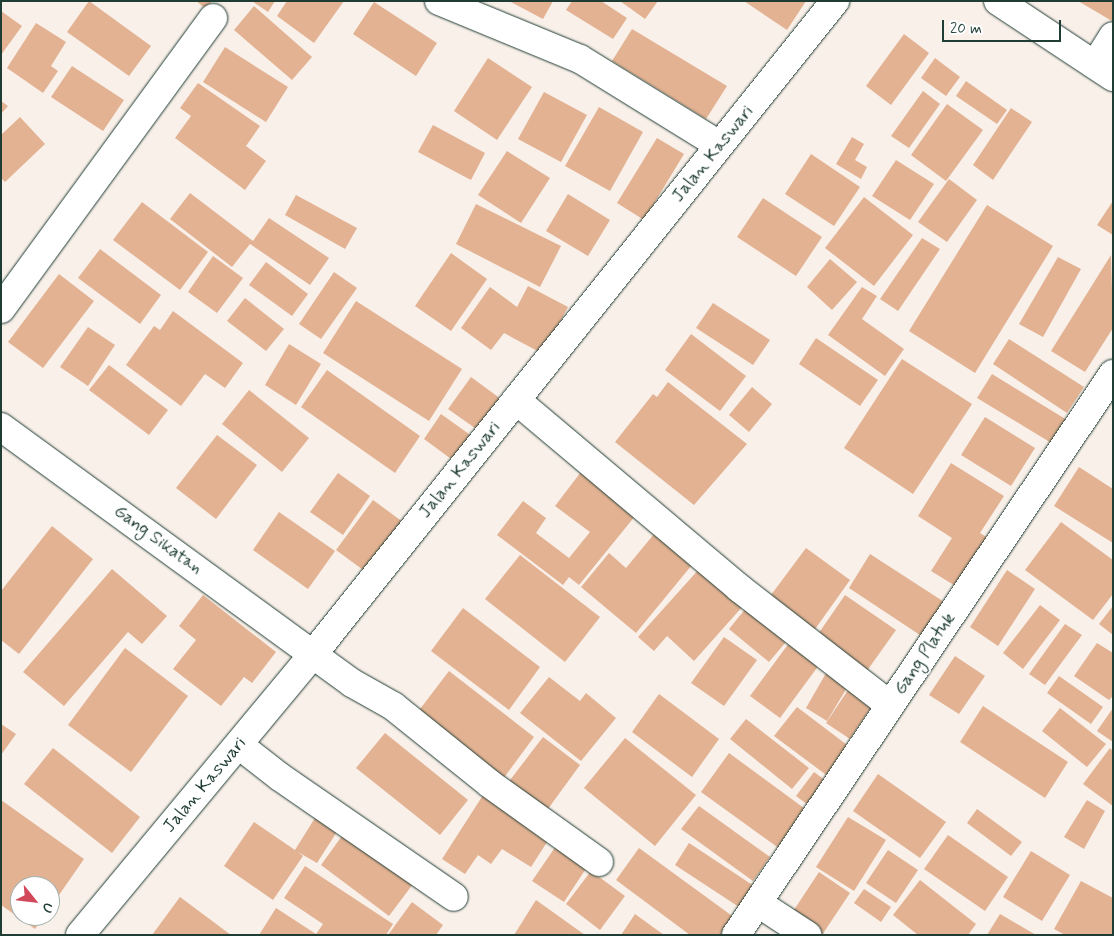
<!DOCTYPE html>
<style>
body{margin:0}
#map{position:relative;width:1114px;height:936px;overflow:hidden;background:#f9f0e9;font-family:Mynerve,sans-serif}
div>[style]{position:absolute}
.building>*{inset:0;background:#e2b293}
.roads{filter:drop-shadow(0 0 1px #1f3d34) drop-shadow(0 0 1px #1f3d34)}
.minor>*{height:28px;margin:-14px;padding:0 14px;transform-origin:14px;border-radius:14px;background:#fff}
.tertiary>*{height:28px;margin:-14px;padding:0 14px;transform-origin:14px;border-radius:14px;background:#fff}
.secondary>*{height:28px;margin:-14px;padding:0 14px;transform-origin:14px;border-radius:14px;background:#fff}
span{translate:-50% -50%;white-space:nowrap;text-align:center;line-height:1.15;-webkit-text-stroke:4px #fff;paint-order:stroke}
.street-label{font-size:18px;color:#1f3d34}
.frame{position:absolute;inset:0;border:2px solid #1f3d34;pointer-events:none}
.north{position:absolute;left:10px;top:876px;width:50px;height:50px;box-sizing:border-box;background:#fff;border:1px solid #a5b1ae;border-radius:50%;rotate:119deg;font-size:14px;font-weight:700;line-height:20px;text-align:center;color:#1f3d34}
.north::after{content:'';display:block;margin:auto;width:18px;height:22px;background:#d1495b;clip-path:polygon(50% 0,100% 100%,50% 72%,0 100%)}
.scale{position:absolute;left:942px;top:20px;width:119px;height:22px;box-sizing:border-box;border:2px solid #1f3d34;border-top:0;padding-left:6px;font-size:15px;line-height:18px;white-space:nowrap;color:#1f3d34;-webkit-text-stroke:4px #fff;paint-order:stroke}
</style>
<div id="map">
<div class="building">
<i style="clip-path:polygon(89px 1px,151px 46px,129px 76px,67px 32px)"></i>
<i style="clip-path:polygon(196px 1px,212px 1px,206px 9px)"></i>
<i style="clip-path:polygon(252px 1px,275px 1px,268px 12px)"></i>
<i style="clip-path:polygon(287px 1px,344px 1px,314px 43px,277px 16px)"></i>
<i style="clip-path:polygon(509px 1px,553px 1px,543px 19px)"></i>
<i style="clip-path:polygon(572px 1px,601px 1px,627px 18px,613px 39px,566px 10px)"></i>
<i style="clip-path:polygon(620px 1px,658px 1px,645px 19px)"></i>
<i style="clip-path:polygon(744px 1px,806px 1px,787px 30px)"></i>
<i style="clip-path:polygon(1078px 1px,1113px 1px,1113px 20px,1112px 21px)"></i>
<i style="clip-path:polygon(374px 2px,437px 43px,416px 76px,353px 34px)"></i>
<i style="clip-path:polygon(254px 6px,312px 57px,292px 80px,234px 30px)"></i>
<i style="clip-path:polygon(1px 11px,22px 26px,1px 55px)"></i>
<i style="clip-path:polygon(36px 23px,66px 42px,51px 66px,58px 71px,43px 93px,7px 68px)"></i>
<i style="clip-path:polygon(632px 29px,727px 86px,706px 119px,612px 61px)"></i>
<i style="clip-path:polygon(904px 34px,929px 53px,891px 105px,866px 86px)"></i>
<i style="clip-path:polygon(225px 47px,288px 87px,266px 122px,203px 82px)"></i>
<i style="clip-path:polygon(488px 58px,532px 87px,497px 140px,454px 111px)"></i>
<i style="clip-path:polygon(935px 58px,960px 77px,946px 96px,921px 78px)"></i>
<i style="clip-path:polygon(72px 66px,124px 100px,103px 131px,51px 97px)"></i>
<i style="clip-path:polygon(966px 81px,1007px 110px,997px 124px,956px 96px)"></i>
<i style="clip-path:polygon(198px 83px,260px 126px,246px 146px,266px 161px,245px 190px,175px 138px,191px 116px,180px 108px)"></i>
<i style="clip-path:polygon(923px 91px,940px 104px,909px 148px,891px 136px)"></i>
<i style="clip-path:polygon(544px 92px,587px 115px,561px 162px,518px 139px)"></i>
<i style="clip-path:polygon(1px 101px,8px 106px,1px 114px)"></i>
<i style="clip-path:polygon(947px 104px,983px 130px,946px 181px,911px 155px)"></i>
<i style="clip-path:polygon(599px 107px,643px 132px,610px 191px,565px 166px)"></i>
<i style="clip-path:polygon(1011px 108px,1032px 122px,993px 180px,973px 165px)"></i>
<i style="clip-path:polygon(20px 117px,45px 144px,5px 182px,1px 178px,1px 135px)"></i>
<i style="clip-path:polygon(433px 125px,485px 153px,471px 180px,418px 152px)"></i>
<i style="clip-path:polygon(852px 137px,864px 144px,855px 160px,867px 167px,861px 179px,836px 164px)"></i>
<i style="clip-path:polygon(657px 138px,684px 154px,644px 220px,617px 203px)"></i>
<i style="clip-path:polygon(507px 151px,550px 178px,521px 223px,478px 195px)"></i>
<i style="clip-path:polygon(811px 154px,860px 187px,834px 226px,785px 194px)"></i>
<i style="clip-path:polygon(896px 160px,934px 184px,910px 220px,872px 196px)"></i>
<i style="clip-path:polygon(949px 179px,977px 200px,947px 242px,918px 222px)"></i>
<i style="clip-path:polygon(190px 193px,253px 241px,269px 218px,329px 258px,310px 285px,250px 244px,232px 267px,170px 219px)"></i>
<i style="clip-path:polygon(568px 194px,610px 220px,588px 256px,546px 231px)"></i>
<i style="clip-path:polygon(296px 195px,357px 228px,345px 249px,285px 215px)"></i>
<i style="clip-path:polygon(864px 197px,913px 235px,874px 286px,825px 248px)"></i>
<i style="clip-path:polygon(763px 198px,822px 237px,796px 276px,737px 237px)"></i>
<i style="clip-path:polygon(1113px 201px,1113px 235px,1097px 225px)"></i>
<i style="clip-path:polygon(142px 202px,208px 252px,180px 290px,113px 240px)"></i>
<i style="clip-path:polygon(476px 204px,561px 246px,540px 287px,456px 244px)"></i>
<i style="clip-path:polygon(987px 205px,1053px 246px,975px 373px,909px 331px)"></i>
<i style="clip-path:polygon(922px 238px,940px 249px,898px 311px,880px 299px)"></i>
<i style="clip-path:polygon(100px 249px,161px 295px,140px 324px,78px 278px)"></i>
<i style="clip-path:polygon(451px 253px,487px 279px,451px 331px,415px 306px)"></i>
<i style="clip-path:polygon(1111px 255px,1113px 328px,1085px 372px,1051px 351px)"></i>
<i style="clip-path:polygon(213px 256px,243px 278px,217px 313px,188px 292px)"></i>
<i style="clip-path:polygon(1058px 257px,1081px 269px,1043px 337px,1019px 324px)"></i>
<i style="clip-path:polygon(830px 259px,857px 282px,832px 310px,807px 287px)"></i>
<i style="clip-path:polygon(266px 262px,308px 294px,292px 316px,249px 285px)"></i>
<i style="clip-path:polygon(334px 272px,357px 288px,321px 339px,299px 324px)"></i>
<i style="clip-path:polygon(59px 274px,94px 301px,43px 368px,8px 342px)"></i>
<i style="clip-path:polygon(528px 286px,568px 307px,543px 354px,504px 333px,491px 350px,461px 328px,490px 287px,517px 307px)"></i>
<i style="clip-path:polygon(862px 287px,877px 296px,862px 319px,904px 349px,885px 376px,828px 335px)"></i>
<i style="clip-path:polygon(245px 298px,284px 329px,266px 351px,227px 321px)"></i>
<i style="clip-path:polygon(356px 301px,462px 369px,429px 421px,323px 353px)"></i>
<i style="clip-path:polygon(713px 303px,770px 340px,753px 365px,696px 328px)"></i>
<i style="clip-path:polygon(173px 311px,243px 363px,225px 388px,205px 374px,181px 406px,126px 365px,154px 326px,160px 330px)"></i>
<i style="clip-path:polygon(88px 327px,115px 345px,88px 386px,60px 367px)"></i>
<i style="clip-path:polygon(691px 334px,746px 376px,720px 411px,665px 370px)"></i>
<i style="clip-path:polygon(816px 338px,878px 380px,860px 406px,799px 364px)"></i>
<i style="clip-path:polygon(1009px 339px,1084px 387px,1067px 413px,993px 364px)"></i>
<i style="clip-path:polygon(289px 344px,321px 364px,296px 405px,265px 385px)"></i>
<i style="clip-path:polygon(902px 359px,972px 404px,913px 494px,844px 448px)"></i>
<i style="clip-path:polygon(109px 365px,168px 410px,149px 435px,89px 390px)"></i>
<i style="clip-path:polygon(327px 370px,420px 436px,395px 473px,301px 407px)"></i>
<i style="clip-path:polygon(992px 374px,1067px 420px,1053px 444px,977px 398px)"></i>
<i style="clip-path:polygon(471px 377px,505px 402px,482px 433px,448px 409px)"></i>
<i style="clip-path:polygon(668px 382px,747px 444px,694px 505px,615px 442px,653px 394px,657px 397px)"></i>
<i style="clip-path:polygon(752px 387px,772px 404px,749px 432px,729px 415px)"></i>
<i style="clip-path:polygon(249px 390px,309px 438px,282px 472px,222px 424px)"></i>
<i style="clip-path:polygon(441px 414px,476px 439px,458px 464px,424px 439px)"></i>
<i style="clip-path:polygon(985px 417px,1035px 448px,1011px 486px,961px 455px)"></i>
<i style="clip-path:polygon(217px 435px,257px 465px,216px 519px,176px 488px)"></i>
<i style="clip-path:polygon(951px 463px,1004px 496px,980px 533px,993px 541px,962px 590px,931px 571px,952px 538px,918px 516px)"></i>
<i style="clip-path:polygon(1079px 467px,1113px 489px,1113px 543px,1054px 506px)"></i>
<i style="clip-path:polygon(584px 468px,640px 510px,579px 585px,569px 577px,563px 585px,497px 535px,523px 501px,546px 518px,536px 533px,569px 558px,590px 532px,555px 506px)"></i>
<i style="clip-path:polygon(338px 473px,370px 496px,343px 535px,310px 512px)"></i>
<i style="clip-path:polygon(373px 500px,407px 525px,370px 575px,336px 550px)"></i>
<i style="clip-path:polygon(279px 512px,335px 551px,308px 589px,253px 550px)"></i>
<i style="clip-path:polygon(1061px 522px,1113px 560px,1113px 594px,1093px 620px,1025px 570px)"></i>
<i style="clip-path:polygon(52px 526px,93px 559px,19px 654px,1px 640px,1px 591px)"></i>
<i style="clip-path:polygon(659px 528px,696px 560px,636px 633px,581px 587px,609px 553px,626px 568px)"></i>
<i style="clip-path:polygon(806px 548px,850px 580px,813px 632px,768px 599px)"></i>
<i style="clip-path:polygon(870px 554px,952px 607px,929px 641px,849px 588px)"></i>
<i style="clip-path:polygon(520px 555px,600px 617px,565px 662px,485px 599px)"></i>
<i style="clip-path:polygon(700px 568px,743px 606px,694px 661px,667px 636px,654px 651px,638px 637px)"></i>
<i style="clip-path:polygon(112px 569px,167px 616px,142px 644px,128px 632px,64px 706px,23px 672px)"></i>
<i style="clip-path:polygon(1007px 570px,1035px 589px,998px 646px,970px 627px)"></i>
<i style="clip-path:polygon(203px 595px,276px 652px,252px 683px,244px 677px,221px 706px,173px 669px,196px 640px,179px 626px)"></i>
<i style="clip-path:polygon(845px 595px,896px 630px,864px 675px,814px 640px)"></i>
<i style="clip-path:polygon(751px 602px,791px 636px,769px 662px,729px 629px)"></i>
<i style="clip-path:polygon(1040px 605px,1060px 620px,1023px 669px,1003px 653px)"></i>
<i style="clip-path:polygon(1113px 606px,1113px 635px,1099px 624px)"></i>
<i style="clip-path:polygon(463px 608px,540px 667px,509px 710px,431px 651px)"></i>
<i style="clip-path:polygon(1065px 624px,1082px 635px,1045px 685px,1029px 674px)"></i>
<i style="clip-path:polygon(724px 637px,757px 660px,724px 706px,691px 683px)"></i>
<i style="clip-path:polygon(792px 639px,822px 661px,780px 718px,750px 696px)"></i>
<i style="clip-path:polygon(1097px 643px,1113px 653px,1113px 696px,1109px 700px,1074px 676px)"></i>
<i style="clip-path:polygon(125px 648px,188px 696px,131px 772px,68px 725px)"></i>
<i style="clip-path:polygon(955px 656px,985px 676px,959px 714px,929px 695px)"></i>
<i style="clip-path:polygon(829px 668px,851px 681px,827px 721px,806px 708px)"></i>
<i style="clip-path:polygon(449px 671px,534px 737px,503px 779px,417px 713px)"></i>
<i style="clip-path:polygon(1059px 676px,1103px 707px,1091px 724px,1047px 693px)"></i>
<i style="clip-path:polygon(549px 677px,580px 701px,586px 693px,616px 718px,581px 761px,520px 713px)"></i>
<i style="clip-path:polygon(852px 684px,876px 700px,850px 739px,826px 723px)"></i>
<i style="clip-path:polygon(659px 694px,719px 739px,692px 777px,632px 732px)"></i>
<i style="clip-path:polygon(983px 706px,1068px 762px,1045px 798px,960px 742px)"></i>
<i style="clip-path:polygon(797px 707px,855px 751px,833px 780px,774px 736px)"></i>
<i style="clip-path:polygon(1060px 708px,1106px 744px,1087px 767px,1042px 731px)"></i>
<i style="clip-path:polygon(1113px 708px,1113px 742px,1097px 731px)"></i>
<i style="clip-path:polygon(746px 719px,809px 768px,792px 789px,730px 739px)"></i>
<i style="clip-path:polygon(1px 724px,16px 734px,1px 755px)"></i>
<i style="clip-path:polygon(385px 733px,468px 800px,440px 835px,356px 768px)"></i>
<i style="clip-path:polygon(543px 737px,580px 765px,545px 813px,507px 784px)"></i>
<i style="clip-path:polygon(625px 738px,696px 795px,655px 846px,584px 788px)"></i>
<i style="clip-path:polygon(53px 748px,140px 817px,112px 853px,24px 784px)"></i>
<i style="clip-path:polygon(1110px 748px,1113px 751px,1113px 806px,1083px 784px)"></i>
<i style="clip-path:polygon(729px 753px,808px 811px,780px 849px,701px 792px)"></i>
<i style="clip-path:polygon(814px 772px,829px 783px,811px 807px,796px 796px)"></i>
<i style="clip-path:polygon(878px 774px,946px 822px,920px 858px,853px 811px)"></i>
<i style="clip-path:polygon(485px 792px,551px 836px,531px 867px,502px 849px,491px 864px,478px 855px,465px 874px,442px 859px)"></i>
<i style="clip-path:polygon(1px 800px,84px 859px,50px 908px,50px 886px,20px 886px,20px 916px,44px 916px,35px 929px,1px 905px)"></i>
<i style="clip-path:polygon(1087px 800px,1105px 811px,1084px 849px,1064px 837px)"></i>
<i style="clip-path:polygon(699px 806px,770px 857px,753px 881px,681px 829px)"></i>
<i style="clip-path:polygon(977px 809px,1022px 842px,1011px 856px,967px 823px)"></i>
<i style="clip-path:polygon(318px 813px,340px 827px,317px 863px,298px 852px,303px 856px,273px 900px,224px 866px,254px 822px,295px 850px)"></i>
<i style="clip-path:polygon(848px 817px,886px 840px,854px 891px,816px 867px)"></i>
<i style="clip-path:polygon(347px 829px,416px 880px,389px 916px,321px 865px)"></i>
<i style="clip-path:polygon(948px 835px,1008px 877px,985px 911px,924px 869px)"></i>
<i style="clip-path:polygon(558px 843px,589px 864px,564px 902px,532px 881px)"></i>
<i style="clip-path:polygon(689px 843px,754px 886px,739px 907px,675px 865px)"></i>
<i style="clip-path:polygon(639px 848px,735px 918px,723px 935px,690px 935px,616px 880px)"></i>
<i style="clip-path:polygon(888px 850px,918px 870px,896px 903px,866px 883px)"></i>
<i style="clip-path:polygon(1031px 851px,1070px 875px,1042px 921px,1003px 897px)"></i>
<i style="clip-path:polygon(305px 866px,393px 924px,386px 935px,259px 935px,276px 908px,316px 934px,323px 924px,284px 898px)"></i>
<i style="clip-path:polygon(591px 871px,625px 896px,600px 930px,566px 904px)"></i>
<i style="clip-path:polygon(819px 872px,850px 893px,822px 935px,813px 935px,788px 919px)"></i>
<i style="clip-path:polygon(920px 880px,976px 924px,968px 935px,918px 935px,893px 915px)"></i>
<i style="clip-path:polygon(1081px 881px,1113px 898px,1113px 935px,1065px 935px,1054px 929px)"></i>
<i style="clip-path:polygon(864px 889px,891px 907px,881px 922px,854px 903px)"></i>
<i style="clip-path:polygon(180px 897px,231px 935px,152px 935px)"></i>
<i style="clip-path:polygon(536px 900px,585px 935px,514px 935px)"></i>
<i style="clip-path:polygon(412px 902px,443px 925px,436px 935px,388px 935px)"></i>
<i style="clip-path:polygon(635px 914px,664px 935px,621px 935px)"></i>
<i style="clip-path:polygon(1000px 914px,1036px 935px,987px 935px)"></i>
</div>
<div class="roads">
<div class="minor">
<i style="left:439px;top:1px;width:152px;rotate:22.4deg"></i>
<i style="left:580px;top:59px;width:163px;rotate:31.7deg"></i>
<i style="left:1095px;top:65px;width:34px;rotate:-58deg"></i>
<i style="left:1px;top:309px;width:360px;rotate:-53.9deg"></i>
<i style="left:516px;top:400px;width:292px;rotate:40.1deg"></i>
<i style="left:739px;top:588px;width:191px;rotate:37.8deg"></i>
<i style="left:1px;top:427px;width:434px;rotate:36.1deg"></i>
<i style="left:352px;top:683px;width:47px;rotate:29.3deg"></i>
<i style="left:393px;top:706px;width:124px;rotate:38.8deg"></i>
<i style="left:490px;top:784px;width:134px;rotate:35.6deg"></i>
<i style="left:239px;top:745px;width:52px;rotate:38deg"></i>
<i style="left:280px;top:777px;width:211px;rotate:34.6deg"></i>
<i style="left:758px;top:903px;width:59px;rotate:33.1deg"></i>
<i style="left:80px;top:935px;width:366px;rotate:-50.3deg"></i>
<i style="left:314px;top:653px;width:835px;rotate:-51.37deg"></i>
</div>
<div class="tertiary">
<i style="left:736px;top:935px;width:676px;rotate:-56.1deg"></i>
</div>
<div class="secondary">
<i style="left:998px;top:1px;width:138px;rotate:33.5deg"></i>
</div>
</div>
<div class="street-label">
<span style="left:713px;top:154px;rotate:-51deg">Jalan Kaswari</span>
<span style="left:460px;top:470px;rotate:-51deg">Jalan Kaswari</span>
<span style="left:158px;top:540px;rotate:36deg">Gang Sikatan</span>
<span style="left:925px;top:654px;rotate:-56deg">Gang Platuk</span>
<span style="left:205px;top:785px;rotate:-50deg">Jalan Kaswari</span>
</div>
<div class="frame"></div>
<div class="north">U</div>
<div class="scale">20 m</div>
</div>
